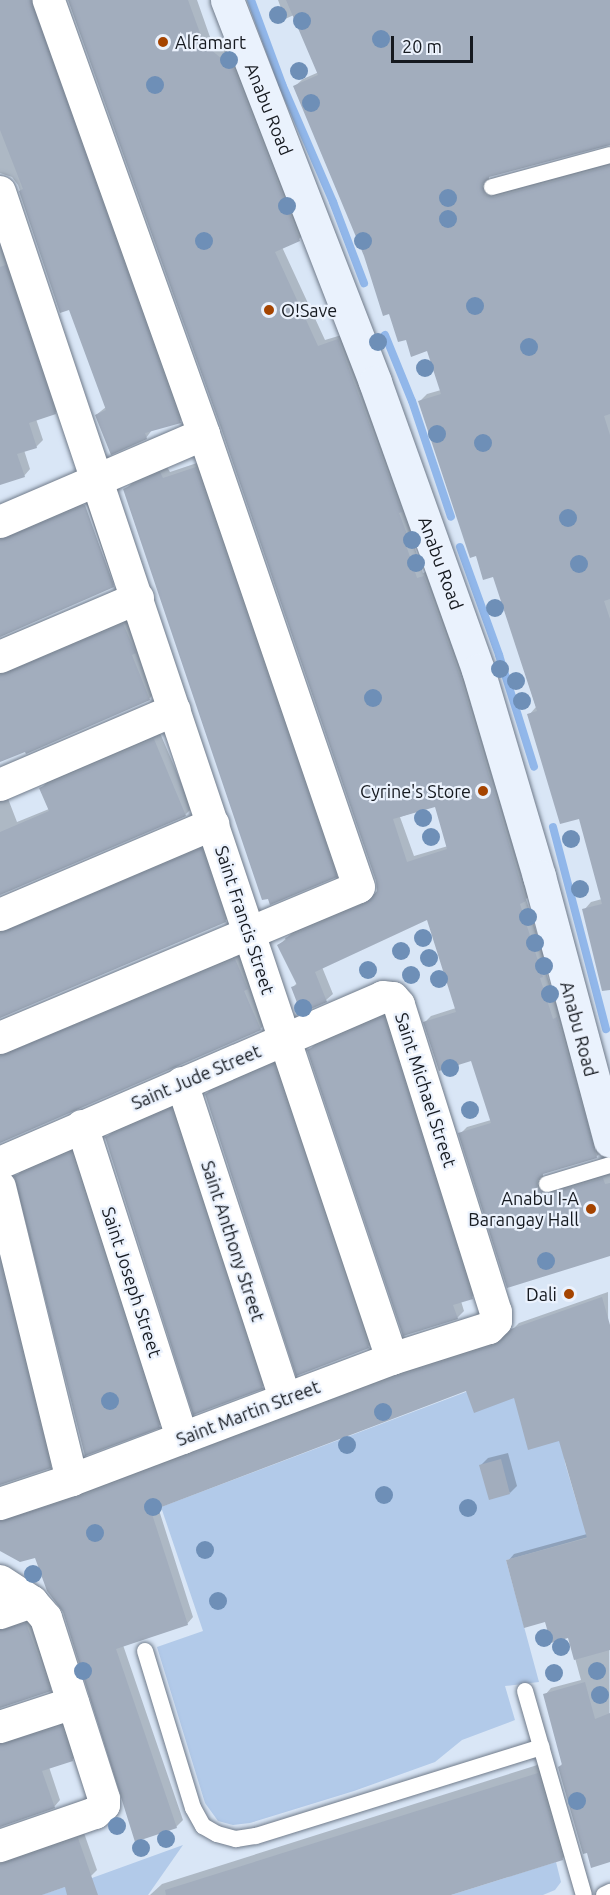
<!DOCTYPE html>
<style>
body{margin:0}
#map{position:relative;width:610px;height:1895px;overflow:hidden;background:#d9e6f6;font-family:Ubuntu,sans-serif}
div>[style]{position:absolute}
.green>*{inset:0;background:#b2cae9}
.shadow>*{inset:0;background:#0003}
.stream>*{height:8px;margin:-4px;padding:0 4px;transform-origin:4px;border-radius:4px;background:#91b7ea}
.building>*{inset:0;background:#a2adbd}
.roads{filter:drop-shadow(0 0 2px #707b8a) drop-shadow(0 0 2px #707b8a)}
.lane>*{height:16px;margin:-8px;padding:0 8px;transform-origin:8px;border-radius:8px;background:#fff}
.street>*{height:32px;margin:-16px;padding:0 16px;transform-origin:16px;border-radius:16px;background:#fff}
.secondary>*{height:33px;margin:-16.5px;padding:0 16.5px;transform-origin:16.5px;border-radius:16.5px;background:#eaf2fd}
.trees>*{width:18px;height:18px;margin:-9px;border-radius:50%;background:#6e8fb7}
.dots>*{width:16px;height:16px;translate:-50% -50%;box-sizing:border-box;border:3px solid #ebf2fd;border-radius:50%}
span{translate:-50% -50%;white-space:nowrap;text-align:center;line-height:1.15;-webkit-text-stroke:4.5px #ebf2fd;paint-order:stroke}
.poi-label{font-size:18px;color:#15191f}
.left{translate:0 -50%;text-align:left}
.right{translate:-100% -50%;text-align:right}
.street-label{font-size:18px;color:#15191f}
.scale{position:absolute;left:391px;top:36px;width:82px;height:27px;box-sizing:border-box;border:3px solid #15191f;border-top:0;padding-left:8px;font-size:18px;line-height:21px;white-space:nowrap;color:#15191f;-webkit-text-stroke:4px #ebf2fd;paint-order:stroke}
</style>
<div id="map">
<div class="green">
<i style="clip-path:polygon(550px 1356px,565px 1463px,578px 1507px,599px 1534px,506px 1560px,539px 1682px,505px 1686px,515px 1720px,462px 1740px,435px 1762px,354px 1791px,250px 1823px,233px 1825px,218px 1821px,205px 1803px,157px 1647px,203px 1631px,161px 1507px,495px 1381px)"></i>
<i style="clip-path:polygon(183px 1845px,148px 1895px,41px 1895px,92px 1878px)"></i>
<i style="clip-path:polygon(556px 1862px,561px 1882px,555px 1890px,543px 1895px,451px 1895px)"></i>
</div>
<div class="shadow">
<i style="clip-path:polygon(0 0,38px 0,186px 415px,180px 421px,152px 430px,146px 438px,96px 415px,106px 407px,69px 308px,61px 311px,18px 185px,12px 177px,0 173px)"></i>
<i style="clip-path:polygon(evenodd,70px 0,197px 0,210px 37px,240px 62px,306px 233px,299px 239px,282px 247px,325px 340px,345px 334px,414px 530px,410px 533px,423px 573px,431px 570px,532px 894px,526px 899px,548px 970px,546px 972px,603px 1150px,596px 1157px,543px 1173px,543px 1181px,610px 1173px,610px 1254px,460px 1134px,467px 1127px,491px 1120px,472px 1059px,425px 1022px,431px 1016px,456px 1008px,428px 918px,322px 967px,333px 994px,326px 1000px,293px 987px,298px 982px,279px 945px,293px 932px,372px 898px,378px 891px,378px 881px,222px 428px,70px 0,436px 805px,448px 846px,414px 856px,400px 817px,436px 805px)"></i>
<i style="clip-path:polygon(278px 0,610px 0,610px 144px,489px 175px,489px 183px,610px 161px,610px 987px,584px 910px,591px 902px,602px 899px,580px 817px,529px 715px,536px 707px,494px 575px,420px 401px,427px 394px,441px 390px,428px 349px,407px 338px,365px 256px,295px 86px,303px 79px,319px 72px,294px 15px,285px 19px)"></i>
<i style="clip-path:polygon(0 224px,61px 406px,55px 413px,36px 419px,43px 440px,36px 447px,24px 450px,30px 469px,24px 476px,0 484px)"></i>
<i style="clip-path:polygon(203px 461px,343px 869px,336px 876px,125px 490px,132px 483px,167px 467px,170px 472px)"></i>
<i style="clip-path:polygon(91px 500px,119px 579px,114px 584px,86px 502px)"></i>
<i style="clip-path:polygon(83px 503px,114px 585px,0 636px,0 538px)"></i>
<i style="clip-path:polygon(130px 618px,156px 692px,149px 699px,0 761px,0 667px)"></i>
<i style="clip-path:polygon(160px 733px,192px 808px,185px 815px,0 894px,0 795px,7px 796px,17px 822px,49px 809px,41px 788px,47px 782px)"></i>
<i style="clip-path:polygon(208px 843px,232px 914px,225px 921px,0 1017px,0 925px)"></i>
<i style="clip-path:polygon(242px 953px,267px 1023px,260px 1029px,0 1142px,0 1048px)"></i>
<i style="clip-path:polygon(391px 1011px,479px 1290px,472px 1297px,461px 1301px,464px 1311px,457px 1318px,309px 1050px,316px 1043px)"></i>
<i style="clip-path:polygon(281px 1058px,375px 1340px,369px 1347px,206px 1094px,213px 1087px)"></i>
<i style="clip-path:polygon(178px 1103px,269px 1381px,262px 1387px,106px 1138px,113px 1131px)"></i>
<i style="clip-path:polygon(77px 1147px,164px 1421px,159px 1426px,16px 1177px,21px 1171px)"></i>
<i style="clip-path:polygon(0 1231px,56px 1460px,50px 1467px,0 1484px)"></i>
<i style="clip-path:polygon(608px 1292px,610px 1860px,559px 1767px,563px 1763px,545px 1695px,551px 1688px,581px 1680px,569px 1636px,546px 1621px,508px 1561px,514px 1554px,587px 1534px,560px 1440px,516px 1396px,467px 1389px,158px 1507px,193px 1617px,187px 1624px,123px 1645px,183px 1820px,176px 1827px,36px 1556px,0 1549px,0 1514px,406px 1370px,503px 1339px,519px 1323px)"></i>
<i style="clip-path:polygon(508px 1453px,517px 1486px,510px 1493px,481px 1465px,488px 1458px)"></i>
<i style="clip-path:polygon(33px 1617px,56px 1684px,50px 1690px,0 1707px,0 1623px)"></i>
<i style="clip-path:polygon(68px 1720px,79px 1753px,72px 1760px,49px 1767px,60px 1800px,54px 1807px,0 1825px,0 1737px)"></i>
<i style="clip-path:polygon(550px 1761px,575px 1846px,562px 1859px,447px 1895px,150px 1895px,162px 1884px)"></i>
<i style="clip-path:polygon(84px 1833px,97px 1870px,91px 1876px,37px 1895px,0 1895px,0 1856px)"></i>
</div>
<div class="stream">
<i style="left:251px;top:0;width:90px;rotate:69.7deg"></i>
<i style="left:282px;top:84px;width:129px;rotate:66.6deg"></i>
<i style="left:333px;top:202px;width:87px;rotate:69.1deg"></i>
<i style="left:385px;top:335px;width:71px;rotate:67.8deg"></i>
<i style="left:412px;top:401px;width:122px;rotate:71.4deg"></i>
<i style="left:460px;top:547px;width:115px;rotate:70.1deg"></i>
<i style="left:499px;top:655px;width:117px;rotate:72.6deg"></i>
<i style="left:553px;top:827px;width:209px;rotate:75.3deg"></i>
</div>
<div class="building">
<i style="clip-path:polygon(0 0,31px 0,181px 423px,145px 433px,147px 439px,111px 455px,95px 415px,106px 410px,69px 310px,60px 313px,19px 191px,23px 189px,0 130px)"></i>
<i style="clip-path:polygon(evenodd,68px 0,188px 0,204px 44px,234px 69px,300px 241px,275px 252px,318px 346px,338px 339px,402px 512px,399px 513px,408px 537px,404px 539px,417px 578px,424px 576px,460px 676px,526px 901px,520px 904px,543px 977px,540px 978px,553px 1019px,557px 1017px,597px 1158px,543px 1174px,537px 1181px,537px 1188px,544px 1194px,549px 1194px,603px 1178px,605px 1184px,610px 1183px,610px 1256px,507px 1288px,458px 1133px,491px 1123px,471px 1061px,439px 1071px,423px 1022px,456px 1012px,427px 920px,315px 972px,327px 1002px,301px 1013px,291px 987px,297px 985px,277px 945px,286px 940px,285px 938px,366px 903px,377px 891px,376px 881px,221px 428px,68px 0,435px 807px,447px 849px,407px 862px,393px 819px,435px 807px)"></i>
<i style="clip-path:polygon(286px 0,610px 0,610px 145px,489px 177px,482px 185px,485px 195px,495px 197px,610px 166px,610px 414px,604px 416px,610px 435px,610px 599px,604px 601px,610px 619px,610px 990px,602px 991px,582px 909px,602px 904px,579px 819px,560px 824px,527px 714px,537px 711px,493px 577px,483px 580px,476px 556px,470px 558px,418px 401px,441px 394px,427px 351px,411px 357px,406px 340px,398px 342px,389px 314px,383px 316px,364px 256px,293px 86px,318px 75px)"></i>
<i style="clip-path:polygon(6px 265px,56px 414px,29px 423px,37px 448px,17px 454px,25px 477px,0 485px,0 267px)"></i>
<i style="clip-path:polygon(196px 467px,337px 877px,270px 905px,268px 899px,262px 900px,123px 489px,160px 472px,163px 478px)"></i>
<i style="clip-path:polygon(85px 505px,114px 587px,0 637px,0 540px)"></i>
<i style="clip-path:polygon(123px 624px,136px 653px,132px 655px,150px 700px,26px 754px,25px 752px,0 762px,0 675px)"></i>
<i style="clip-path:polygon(154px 739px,186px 816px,0 895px,0 832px,49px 811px,39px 788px)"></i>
<i style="clip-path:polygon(202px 848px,226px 922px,0 1018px,0 933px)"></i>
<i style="clip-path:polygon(235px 959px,248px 989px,244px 991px,261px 1030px,0 1143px,0 1056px)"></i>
<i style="clip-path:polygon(384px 1016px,473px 1299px,453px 1305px,458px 1319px,403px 1336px,307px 1050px)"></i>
<i style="clip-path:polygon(274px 1064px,369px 1348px,296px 1376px,205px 1094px)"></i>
<i style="clip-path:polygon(171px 1108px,263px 1389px,193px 1415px,105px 1137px)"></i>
<i style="clip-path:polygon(71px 1152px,160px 1428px,85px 1456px,14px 1176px)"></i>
<i style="clip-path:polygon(0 1262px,51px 1468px,0 1485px)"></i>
<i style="clip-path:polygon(602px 1297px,610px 1325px,610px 1650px,574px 1660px,568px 1638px,551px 1643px,545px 1622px,524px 1628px,506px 1560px,587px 1538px,559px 1441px,528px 1450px,514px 1398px,474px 1413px,466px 1391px,151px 1511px,188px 1625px,116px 1649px,177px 1828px,135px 1842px,63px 1612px,47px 1591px,35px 1558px,20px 1562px,0 1551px,0 1521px,78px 1497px,398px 1376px,494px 1345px,511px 1329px)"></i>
<i style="clip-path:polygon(501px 1459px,510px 1494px,489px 1500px,479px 1465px)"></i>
<i style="clip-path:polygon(26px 1623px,51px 1691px,0 1708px,0 1630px)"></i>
<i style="clip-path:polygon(585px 1682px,595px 1719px,610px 1713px,610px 1862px,591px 1868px,587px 1853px,583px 1854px,558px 1767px,562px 1765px,543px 1694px)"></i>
<i style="clip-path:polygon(62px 1726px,73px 1761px,42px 1771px,55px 1808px,0 1827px,0 1744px)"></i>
<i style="clip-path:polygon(538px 1773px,563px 1860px,451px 1895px,166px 1895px,165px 1890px)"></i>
<i style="clip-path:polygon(78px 1838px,98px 1895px,67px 1895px,65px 1887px,42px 1895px,0 1895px,0 1864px)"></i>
</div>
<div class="roads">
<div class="lane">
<i style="left:492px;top:187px;width:122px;rotate:-15.2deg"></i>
<i style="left:547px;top:1184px;width:66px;rotate:-16.8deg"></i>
<i style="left:145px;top:1651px;width:164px;rotate:73deg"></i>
<i style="left:193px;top:1808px;width:21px;rotate:61deg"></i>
<i style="left:203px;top:1826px;width:16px;rotate:30deg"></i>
<i style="left:217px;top:1834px;width:20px;rotate:15deg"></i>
<i style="left:236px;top:1839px;width:20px;rotate:-9deg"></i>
<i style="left:256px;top:1836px;width:299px;rotate:-17.3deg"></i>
<i style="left:525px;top:1691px;width:212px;rotate:73.9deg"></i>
<i style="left:604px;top:1895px;width:7px;rotate:-27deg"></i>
</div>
<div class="street">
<i style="left:0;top:192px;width:1231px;rotate:71.43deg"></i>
<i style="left:0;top:522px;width:222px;rotate:-23.3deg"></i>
<i style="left:0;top:657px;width:150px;rotate:-23.1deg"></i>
<i style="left:0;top:785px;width:190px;rotate:-23.2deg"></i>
<i style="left:0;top:915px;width:232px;rotate:-23.1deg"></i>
<i style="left:0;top:1038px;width:389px;rotate:-22.8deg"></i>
<i style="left:359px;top:887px;width:479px;rotate:-108.9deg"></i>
<i style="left:204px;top:434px;width:461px;rotate:-109.7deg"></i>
<i style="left:182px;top:1083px;width:332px;rotate:71.9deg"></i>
<i style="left:82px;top:1126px;width:328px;rotate:72.2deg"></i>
<i style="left:0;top:1163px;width:417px;rotate:-23.4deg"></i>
<i style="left:383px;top:997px;width:10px;rotate:6deg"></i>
<i style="left:393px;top:998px;width:9px;rotate:49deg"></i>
<i style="left:399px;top:1005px;width:322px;rotate:72.5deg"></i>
<i style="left:496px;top:1312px;width:9px;rotate:90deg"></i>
<i style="left:496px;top:1321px;width:10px;rotate:135deg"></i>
<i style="left:489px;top:1328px;width:102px;rotate:162.3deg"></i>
<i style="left:392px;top:1359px;width:342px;rotate:159.3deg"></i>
<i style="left:72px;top:1480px;width:76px;rotate:161.6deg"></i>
<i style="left:0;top:1187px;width:302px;rotate:76.2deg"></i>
<i style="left:0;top:1581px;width:38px;rotate:33deg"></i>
<i style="left:32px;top:1602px;width:21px;rotate:49deg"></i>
<i style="left:46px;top:1618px;width:190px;rotate:72.2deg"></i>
<i style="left:104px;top:1799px;width:6px;rotate:90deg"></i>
<i style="left:104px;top:1805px;width:12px;rotate:138deg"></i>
<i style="left:95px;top:1813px;width:101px;rotate:160.8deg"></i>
<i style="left:0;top:1613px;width:34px;rotate:-19deg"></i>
<i style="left:0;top:1727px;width:77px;rotate:-18.2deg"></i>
</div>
<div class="secondary">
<i style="left:227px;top:0;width:410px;rotate:68.8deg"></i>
<i style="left:375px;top:382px;width:306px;rotate:70.3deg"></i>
<i style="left:478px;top:670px;width:215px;rotate:73.5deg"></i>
<i style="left:539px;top:876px;width:274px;rotate:75deg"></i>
</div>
</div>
<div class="trees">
<i style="left:278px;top:15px"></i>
<i style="left:302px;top:21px"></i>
<i style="left:381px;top:39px"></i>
<i style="left:229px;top:60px"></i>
<i style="left:299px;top:71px"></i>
<i style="left:155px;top:85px"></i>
<i style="left:311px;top:103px"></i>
<i style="left:448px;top:198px"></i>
<i style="left:287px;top:206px"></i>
<i style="left:448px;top:219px"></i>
<i style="left:204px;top:241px"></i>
<i style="left:363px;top:241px"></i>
<i style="left:475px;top:306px"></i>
<i style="left:378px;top:342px"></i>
<i style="left:529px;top:347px"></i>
<i style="left:425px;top:368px"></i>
<i style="left:437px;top:434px"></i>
<i style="left:483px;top:443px"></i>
<i style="left:568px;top:518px"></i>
<i style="left:412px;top:540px"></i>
<i style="left:416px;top:563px"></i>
<i style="left:579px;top:564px"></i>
<i style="left:495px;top:608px"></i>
<i style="left:500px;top:669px"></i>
<i style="left:516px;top:681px"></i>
<i style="left:373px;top:698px"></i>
<i style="left:522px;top:701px"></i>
<i style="left:423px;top:818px"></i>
<i style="left:431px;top:837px"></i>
<i style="left:571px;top:839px"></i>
<i style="left:580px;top:889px"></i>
<i style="left:528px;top:917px"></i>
<i style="left:423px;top:938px"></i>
<i style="left:535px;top:943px"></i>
<i style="left:401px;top:951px"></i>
<i style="left:429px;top:958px"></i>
<i style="left:544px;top:966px"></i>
<i style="left:368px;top:970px"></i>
<i style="left:411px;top:975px"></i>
<i style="left:439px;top:979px"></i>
<i style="left:550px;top:994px"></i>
<i style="left:303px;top:1008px"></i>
<i style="left:450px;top:1068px"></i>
<i style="left:470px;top:1110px"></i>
<i style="left:546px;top:1261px"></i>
<i style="left:110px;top:1401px"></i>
<i style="left:383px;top:1412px"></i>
<i style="left:347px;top:1445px"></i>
<i style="left:384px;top:1495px"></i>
<i style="left:153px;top:1507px"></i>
<i style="left:468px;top:1508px"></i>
<i style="left:95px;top:1533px"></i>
<i style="left:205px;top:1550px"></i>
<i style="left:33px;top:1574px"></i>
<i style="left:218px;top:1601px"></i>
<i style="left:544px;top:1638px"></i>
<i style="left:561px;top:1647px"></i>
<i style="left:83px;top:1671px"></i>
<i style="left:597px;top:1671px"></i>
<i style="left:554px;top:1673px"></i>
<i style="left:600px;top:1695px"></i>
<i style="left:577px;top:1801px"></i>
<i style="left:117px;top:1826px"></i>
<i style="left:166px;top:1839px"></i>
<i style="left:141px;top:1848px"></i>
</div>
<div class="dots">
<i style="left:163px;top:42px;background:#a54400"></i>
<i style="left:269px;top:310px;background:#a54400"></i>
<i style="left:483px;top:791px;background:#a54400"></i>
<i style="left:591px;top:1209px;background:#a54400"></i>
<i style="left:569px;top:1294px;background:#a54400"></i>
</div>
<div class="poi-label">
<span class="left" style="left:175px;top:42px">Alfamart</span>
<span class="left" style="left:281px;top:310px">O!Save</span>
<span class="right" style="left:471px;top:791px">Cyrine's Store</span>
<span class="right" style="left:579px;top:1209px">Anabu I-A<br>Barangay Hall</span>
<span class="right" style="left:557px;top:1294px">Dali</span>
</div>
<div class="street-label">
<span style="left:269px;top:109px;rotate:68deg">Anabu Road</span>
<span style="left:441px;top:563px;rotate:70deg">Anabu Road</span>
<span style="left:245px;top:920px;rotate:72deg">Saint Francis Street</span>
<span style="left:579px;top:1029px;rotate:75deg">Anabu Road</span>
<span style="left:196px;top:1077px;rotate:-23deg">Saint Jude Street</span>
<span style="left:426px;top:1090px;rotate:72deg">Saint Michael Street</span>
<span style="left:233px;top:1241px;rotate:72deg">Saint Anthony Street</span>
<span style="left:132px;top:1282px;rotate:72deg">Saint Joseph Street</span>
<span style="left:248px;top:1413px;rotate:-21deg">Saint Martin Street</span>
</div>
<div class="scale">20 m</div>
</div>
